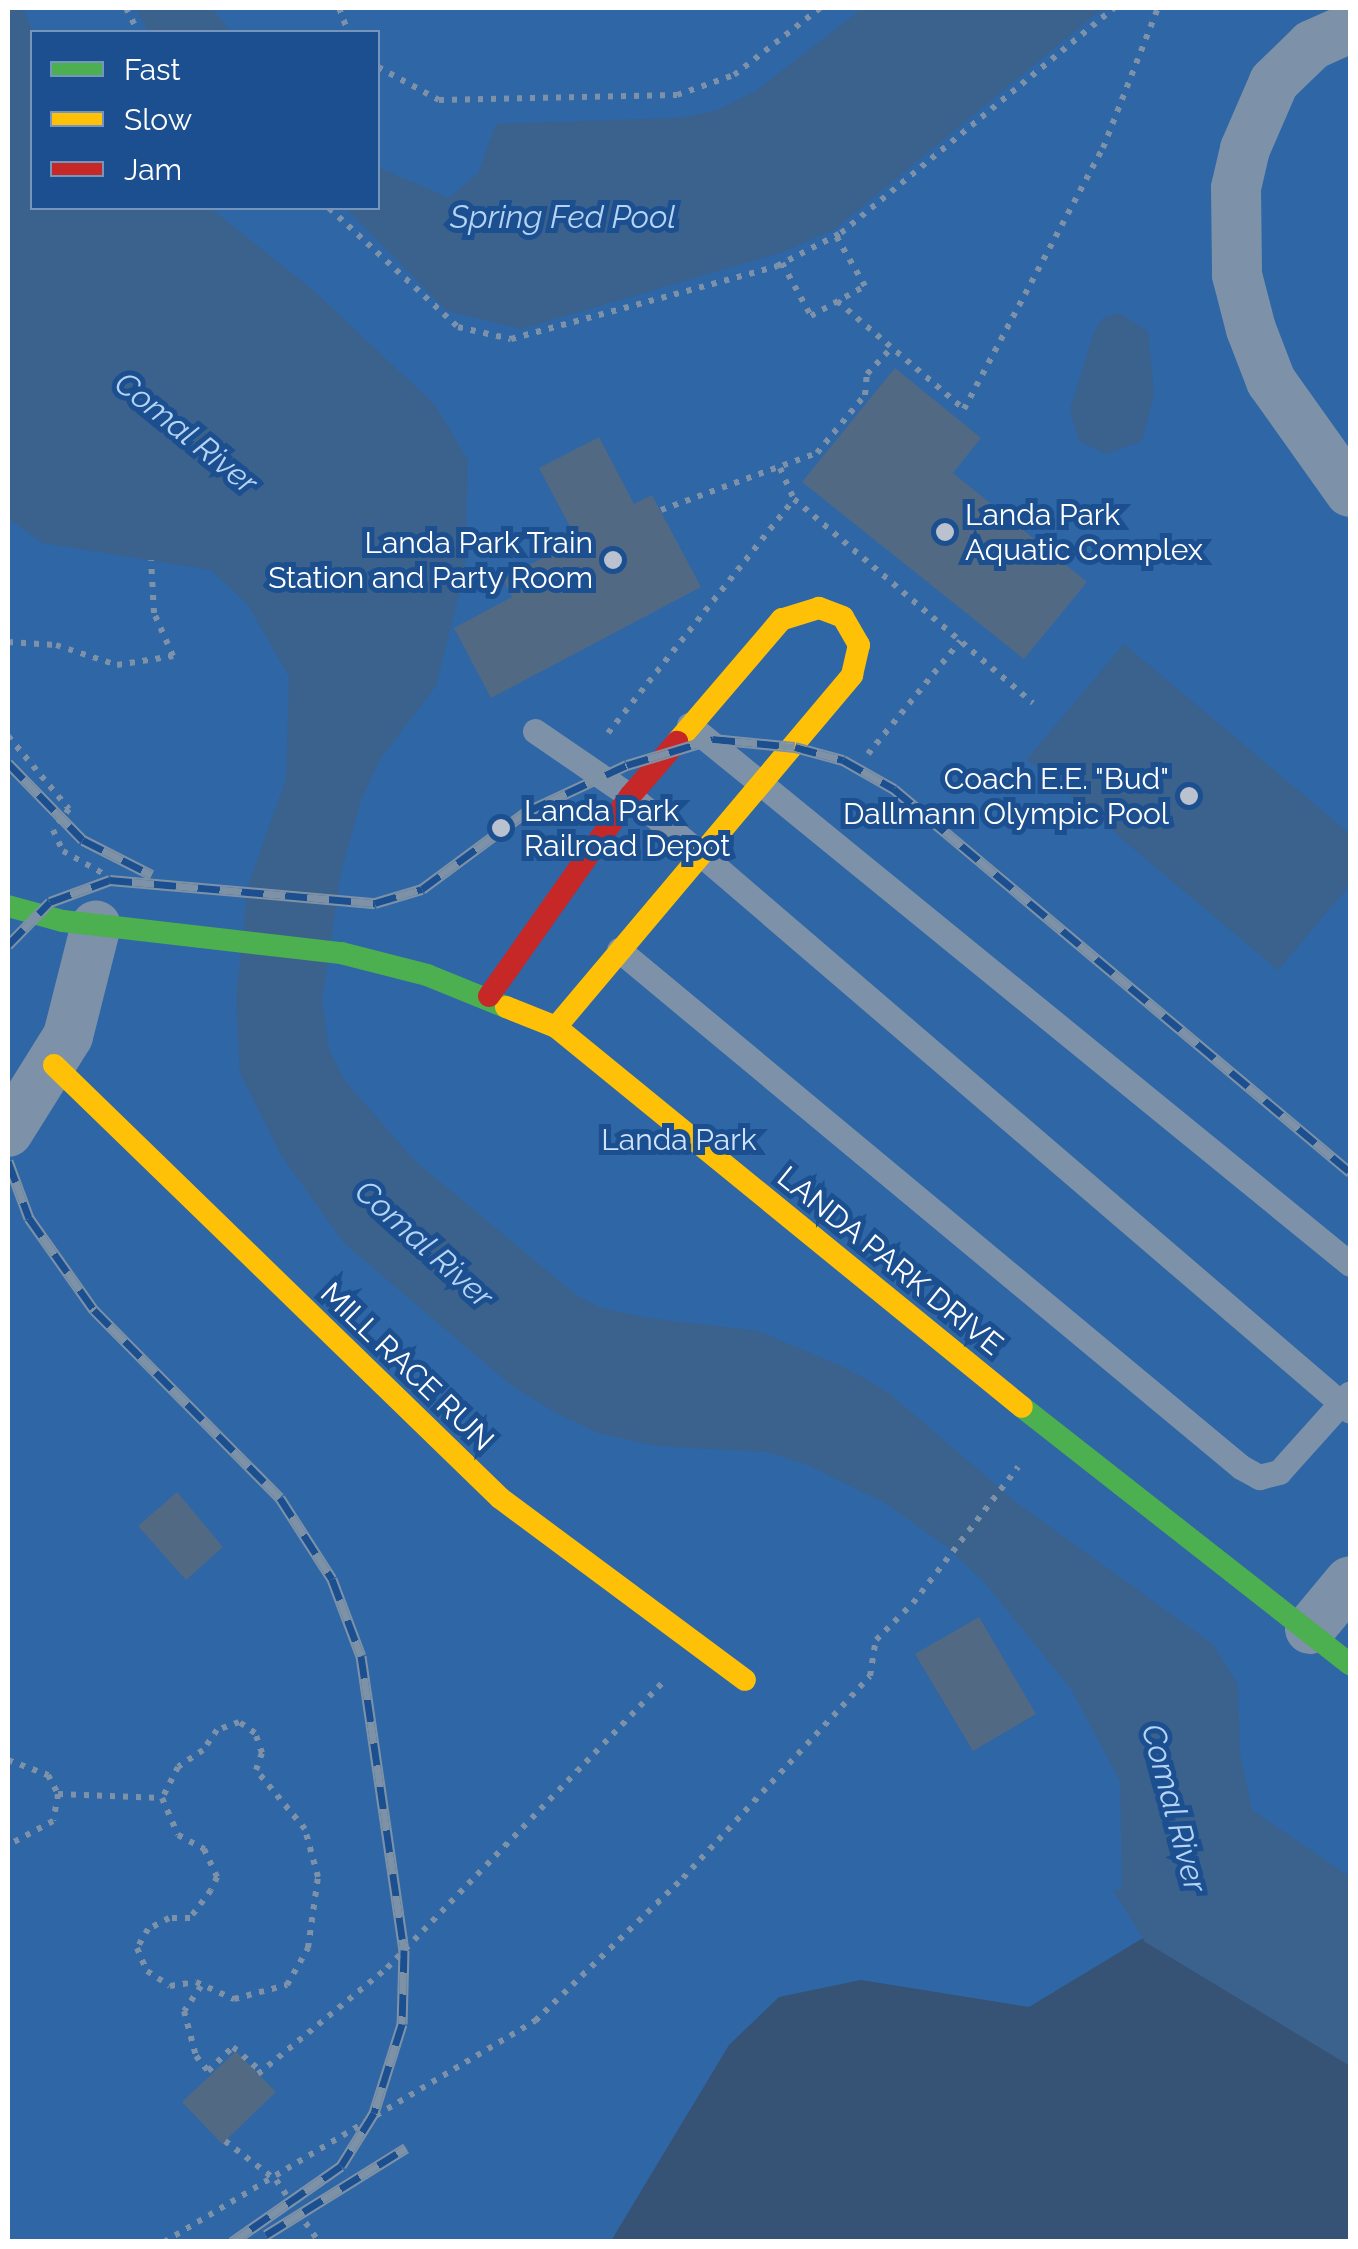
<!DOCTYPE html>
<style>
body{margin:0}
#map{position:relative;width:1358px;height:2249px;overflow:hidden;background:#365274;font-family:Raleway,sans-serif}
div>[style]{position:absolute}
.green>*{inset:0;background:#2f66a5}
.water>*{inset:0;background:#3b618d}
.building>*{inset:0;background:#526984}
.path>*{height:6px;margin-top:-3px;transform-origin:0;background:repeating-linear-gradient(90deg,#7d92a8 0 5px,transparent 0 13px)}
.lane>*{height:25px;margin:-12.5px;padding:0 12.5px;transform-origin:12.5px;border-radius:12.5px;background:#7d92a8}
.street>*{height:50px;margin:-25px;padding:0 25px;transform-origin:25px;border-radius:25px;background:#7d92a8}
.fast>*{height:22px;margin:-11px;padding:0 11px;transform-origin:11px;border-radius:11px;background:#4caf50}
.slow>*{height:22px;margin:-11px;padding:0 11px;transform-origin:11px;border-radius:11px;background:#ffc107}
.jam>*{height:22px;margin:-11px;padding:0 11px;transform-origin:11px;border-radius:11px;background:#c62828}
.rail>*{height:11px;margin-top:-5.5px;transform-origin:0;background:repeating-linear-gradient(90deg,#1b4f8f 0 22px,#7e92a7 0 44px);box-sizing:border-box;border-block:2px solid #7e92a7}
.dots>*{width:28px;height:28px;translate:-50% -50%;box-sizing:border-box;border:5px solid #1b4f8f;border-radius:50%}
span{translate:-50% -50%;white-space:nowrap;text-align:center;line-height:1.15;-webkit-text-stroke:10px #1b4f8f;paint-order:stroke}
.poi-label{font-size:30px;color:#fff}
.left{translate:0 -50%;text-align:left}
.right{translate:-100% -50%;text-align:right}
.park-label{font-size:30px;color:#cfe3fa}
.street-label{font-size:30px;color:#fff}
.water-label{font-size:32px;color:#b5d3f5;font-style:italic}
.frame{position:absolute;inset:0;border:10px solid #fff;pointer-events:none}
.legend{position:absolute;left:30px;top:30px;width:350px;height:180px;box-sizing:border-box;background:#1b4f8f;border:2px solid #7695bc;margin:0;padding:12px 18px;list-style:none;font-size:30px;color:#fff}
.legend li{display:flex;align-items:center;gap:20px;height:50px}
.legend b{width:50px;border:2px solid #7695bc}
</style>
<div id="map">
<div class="green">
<i style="clip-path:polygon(evenodd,8px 8px,1350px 8px,1350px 1877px,1297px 1845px,1029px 2007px,861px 1980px,779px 1997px,729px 2045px,611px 2241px,8px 2242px,8px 8px,32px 32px,378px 32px,378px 208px,32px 208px,32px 32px)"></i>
</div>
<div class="water">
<i style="clip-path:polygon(8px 8px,23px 8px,33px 32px,32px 208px,210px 208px,313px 290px,435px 405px,468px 460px,465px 571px,436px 686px,381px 758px,361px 800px,341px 872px,322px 1000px,329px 1049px,345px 1081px,415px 1161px,576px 1295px,601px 1308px,648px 1318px,758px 1331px,848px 1369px,889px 1393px,1017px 1503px,1214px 1645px,1238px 1685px,1240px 1753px,1252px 1810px,1350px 1877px,1350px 2066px,1145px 1942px,1113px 1890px,1122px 1889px,1120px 1781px,1071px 1689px,985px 1583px,946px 1546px,885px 1503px,808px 1465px,767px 1452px,657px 1446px,598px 1433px,558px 1414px,512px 1386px,344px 1243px,281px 1155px,240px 1073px,236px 999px,248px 886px,286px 779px,289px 677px,248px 605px,211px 570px,42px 543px,8px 518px)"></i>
<i style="clip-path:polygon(136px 8px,211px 8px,232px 32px,148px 32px)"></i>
<i style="clip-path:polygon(863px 8px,1103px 8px,835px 229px,783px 252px,521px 329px,447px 311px,346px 208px,378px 208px,378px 142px,380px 168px,449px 198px,478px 173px,496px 124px,679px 118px,716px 111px,756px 91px)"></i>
<i style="clip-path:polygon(1119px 313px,1148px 331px,1154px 394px,1142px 441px,1106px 454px,1079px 441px,1070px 410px,1094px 332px,1103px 318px)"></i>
<i style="clip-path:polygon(1124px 644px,1350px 834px,1350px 885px,1278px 970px,1027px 759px)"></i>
</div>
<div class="building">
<i style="clip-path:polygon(895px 368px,981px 438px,953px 473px,1087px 582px,1024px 659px,802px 482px)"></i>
<i style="clip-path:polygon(599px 437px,634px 504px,652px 495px,701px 587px,491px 698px,454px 628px,512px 597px,503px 579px,577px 540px,539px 468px)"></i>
<i style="clip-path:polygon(177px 1492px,223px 1547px,186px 1580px,138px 1526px)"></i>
<i style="clip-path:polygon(979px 1617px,1036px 1714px,973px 1751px,915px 1654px)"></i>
<i style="clip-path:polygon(236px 2051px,276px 2092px,222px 2144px,182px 2102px)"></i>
</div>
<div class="path">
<i style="left:126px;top:8px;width:27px;rotate:63deg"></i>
<i style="left:339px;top:8px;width:26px;rotate:69deg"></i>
<i style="left:378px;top:67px;width:69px;rotate:28.4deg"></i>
<i style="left:439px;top:100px;width:238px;rotate:-1.2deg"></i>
<i style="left:677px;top:95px;width:60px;rotate:-19.3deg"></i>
<i style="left:734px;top:75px;width:109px;rotate:-37.9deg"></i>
<i style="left:329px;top:208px;width:176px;rotate:42.7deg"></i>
<i style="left:458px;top:327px;width:54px;rotate:12.8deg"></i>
<i style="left:511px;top:339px;width:276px;rotate:-15.3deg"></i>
<i style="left:777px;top:266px;width:72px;rotate:-27.3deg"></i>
<i style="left:841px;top:233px;width:354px;rotate:-39.5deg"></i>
<i style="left:782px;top:263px;width:60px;rotate:61.3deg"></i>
<i style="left:811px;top:316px;width:62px;rotate:-29.1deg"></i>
<i style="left:865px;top:286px;width:58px;rotate:-120.1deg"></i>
<i style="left:837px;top:301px;width:167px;rotate:40.4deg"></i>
<i style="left:964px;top:409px;width:296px;rotate:-62deg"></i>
<i style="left:1103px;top:148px;width:150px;rotate:-68.6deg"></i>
<i style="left:780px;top:468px;width:34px;rotate:66deg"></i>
<i style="left:661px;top:510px;width:166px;rotate:-20.1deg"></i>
<i style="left:817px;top:453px;width:75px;rotate:-50.4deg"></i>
<i style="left:865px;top:395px;width:21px;rotate:-85deg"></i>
<i style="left:867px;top:374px;width:37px;rotate:-47deg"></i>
<i style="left:8px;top:642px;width:48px;rotate:3.6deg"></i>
<i style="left:56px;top:645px;width:64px;rotate:18.2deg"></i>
<i style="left:117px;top:665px;width:57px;rotate:-9.1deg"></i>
<i style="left:173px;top:656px;width:47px;rotate:-113.8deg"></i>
<i style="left:154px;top:613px;width:53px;rotate:-93.2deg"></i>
<i style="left:608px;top:733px;width:299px;rotate:-51.5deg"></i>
<i style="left:794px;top:499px;width:314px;rotate:40.5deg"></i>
<i style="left:8px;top:736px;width:95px;rotate:50.1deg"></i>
<i style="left:69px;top:809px;width:26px;rotate:127deg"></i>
<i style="left:53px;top:830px;width:23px;rotate:65deg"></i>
<i style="left:63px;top:851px;width:47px;rotate:29.3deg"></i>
<i style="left:868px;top:754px;width:146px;rotate:-50.8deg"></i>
<i style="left:8px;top:1760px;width:43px;rotate:20.6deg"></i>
<i style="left:48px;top:1775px;width:21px;rotate:62deg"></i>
<i style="left:58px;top:1794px;width:27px;rotate:100deg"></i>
<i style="left:53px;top:1821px;width:51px;rotate:151.9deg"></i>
<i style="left:58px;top:1794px;width:104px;rotate:2.2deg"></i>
<i style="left:162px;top:1798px;width:40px;rotate:66.6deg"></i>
<i style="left:178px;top:1835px;width:30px;rotate:28deg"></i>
<i style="left:204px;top:1849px;width:31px;rotate:65deg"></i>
<i style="left:217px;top:1877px;width:14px;rotate:115deg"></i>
<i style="left:211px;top:1890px;width:35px;rotate:127deg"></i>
<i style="left:190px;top:1918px;width:21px;rotate:180deg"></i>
<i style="left:169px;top:1918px;width:24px;rotate:152deg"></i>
<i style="left:148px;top:1929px;width:22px;rotate:120deg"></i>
<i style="left:137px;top:1948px;width:25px;rotate:67deg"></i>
<i style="left:147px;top:1971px;width:27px;rotate:33deg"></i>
<i style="left:170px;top:1986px;width:26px;rotate:-9deg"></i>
<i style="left:196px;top:1982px;width:42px;rotate:24.1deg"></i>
<i style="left:234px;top:1999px;width:55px;rotate:-14.8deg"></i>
<i style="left:287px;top:1985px;width:43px;rotate:-60.4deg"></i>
<i style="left:308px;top:1948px;width:72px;rotate:-82deg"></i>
<i style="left:318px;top:1877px;width:50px;rotate:-105.2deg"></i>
<i style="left:305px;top:1829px;width:77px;rotate:-129.7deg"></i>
<i style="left:256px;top:1770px;width:18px;rotate:-71deg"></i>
<i style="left:262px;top:1753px;width:21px;rotate:-109deg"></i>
<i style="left:255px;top:1733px;width:19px;rotate:-145deg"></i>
<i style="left:239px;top:1722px;width:23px;rotate:160deg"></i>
<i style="left:217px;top:1730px;width:24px;rotate:125deg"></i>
<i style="left:203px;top:1750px;width:30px;rotate:146deg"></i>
<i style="left:178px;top:1767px;width:35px;rotate:117deg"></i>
<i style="left:201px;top:1986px;width:30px;rotate:124deg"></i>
<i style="left:184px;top:2011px;width:47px;rotate:75.1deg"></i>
<i style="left:196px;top:2056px;width:19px;rotate:51deg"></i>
<i style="left:208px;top:2071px;width:35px;rotate:-44deg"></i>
<i style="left:233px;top:2047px;width:37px;rotate:41deg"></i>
<i style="left:258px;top:2074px;width:167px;rotate:-39.4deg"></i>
<i style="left:387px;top:1968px;width:396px;rotate:-46deg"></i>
<i style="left:225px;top:2141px;width:64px;rotate:37.4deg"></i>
<i style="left:276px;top:2180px;width:75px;rotate:55.3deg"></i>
<i style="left:164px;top:2242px;width:432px;rotate:-30.8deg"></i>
<i style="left:535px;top:2021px;width:206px;rotate:-44deg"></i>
<i style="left:683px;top:1878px;width:275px;rotate:-47.2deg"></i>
<i style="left:870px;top:1676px;width:36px;rotate:-81deg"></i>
<i style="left:876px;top:1640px;width:52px;rotate:-45deg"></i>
<i style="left:913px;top:1603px;width:172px;rotate:-52.3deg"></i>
</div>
<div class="lane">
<i style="left:689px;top:725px;width:853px;rotate:39.19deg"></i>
<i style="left:535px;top:731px;width:115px;rotate:34.4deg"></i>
<i style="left:630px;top:796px;width:94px;rotate:39.4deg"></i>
<i style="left:703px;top:856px;width:852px;rotate:40.62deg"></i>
<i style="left:619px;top:950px;width:809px;rotate:39.73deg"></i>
<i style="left:1241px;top:1467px;width:21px;rotate:29deg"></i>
<i style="left:1259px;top:1477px;width:21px;rotate:-14deg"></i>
<i style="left:1279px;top:1472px;width:105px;rotate:-48.1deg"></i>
</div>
<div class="street">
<i style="left:1350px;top:28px;width:42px;rotate:155.9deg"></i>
<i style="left:1312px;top:45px;width:53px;rotate:135.8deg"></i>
<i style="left:1274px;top:82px;width:73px;rotate:113.4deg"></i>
<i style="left:1245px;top:149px;width:40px;rotate:103deg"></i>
<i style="left:1236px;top:188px;width:87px;rotate:89.3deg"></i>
<i style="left:1237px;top:275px;width:56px;rotate:75.5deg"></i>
<i style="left:1251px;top:329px;width:56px;rotate:69deg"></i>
<i style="left:1271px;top:381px;width:136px;rotate:54.6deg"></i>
<i style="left:8px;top:1132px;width:113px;rotate:-58deg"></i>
<i style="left:68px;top:1036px;width:114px;rotate:-75.8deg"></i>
<i style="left:1310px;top:1629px;width:62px;rotate:-50.2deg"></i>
</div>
<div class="fast">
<i style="left:8px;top:906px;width:57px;rotate:15.3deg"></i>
<i style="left:63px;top:921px;width:280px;rotate:6.6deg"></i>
<i style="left:341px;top:953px;width:89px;rotate:14.3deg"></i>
<i style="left:427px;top:975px;width:85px;rotate:22.1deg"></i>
<i style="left:1022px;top:1407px;width:417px;rotate:38.1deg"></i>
</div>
<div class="slow">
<i style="left:506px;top:1007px;width:54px;rotate:21.8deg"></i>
<i style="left:556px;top:1027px;width:601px;rotate:39.2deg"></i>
<i style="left:556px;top:1027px;width:460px;rotate:-49.9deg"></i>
<i style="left:852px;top:675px;width:31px;rotate:-77deg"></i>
<i style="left:859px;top:645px;width:32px;rotate:-120deg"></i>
<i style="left:843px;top:617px;width:26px;rotate:-159deg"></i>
<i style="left:819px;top:608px;width:39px;rotate:163deg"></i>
<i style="left:782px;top:619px;width:162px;rotate:130.5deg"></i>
<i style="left:54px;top:1065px;width:622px;rotate:44.15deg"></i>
<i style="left:500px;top:1498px;width:305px;rotate:36.6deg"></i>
</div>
<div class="jam">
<i style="left:489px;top:996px;width:245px;rotate:-54.8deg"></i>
<i style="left:630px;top:796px;width:72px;rotate:-49deg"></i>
</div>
<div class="rail">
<i style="left:8px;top:763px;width:107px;rotate:45.8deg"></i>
<i style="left:83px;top:840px;width:77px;rotate:26.9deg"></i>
<i style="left:8px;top:945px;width:60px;rotate:-45.7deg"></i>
<i style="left:50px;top:902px;width:64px;rotate:-20.1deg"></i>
<i style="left:110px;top:880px;width:266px;rotate:5deg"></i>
<i style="left:375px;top:903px;width:49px;rotate:-16.6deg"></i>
<i style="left:422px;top:889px;width:129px;rotate:-36.5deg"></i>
<i style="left:526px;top:812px;width:111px;rotate:-25deg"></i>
<i style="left:627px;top:765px;width:90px;rotate:-16.8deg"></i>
<i style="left:713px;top:739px;width:82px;rotate:5.6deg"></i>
<i style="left:795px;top:747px;width:50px;rotate:15.2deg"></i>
<i style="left:843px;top:760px;width:59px;rotate:29.6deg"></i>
<i style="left:894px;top:789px;width:596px;rotate:40.03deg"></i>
<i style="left:8px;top:1161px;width:61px;rotate:69.8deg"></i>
<i style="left:29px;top:1218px;width:113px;rotate:54.8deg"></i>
<i style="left:94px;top:1310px;width:264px;rotate:45.3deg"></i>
<i style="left:280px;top:1498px;width:96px;rotate:57.3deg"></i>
<i style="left:332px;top:1579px;width:82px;rotate:69.4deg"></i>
<i style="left:361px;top:1656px;width:297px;rotate:81.7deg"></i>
<i style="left:404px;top:1950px;width:74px;rotate:91.5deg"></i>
<i style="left:402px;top:2024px;width:93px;rotate:107.5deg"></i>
<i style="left:374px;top:2113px;width:62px;rotate:121.9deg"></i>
<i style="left:341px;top:2166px;width:133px;rotate:145.1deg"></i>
<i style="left:266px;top:2235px;width:165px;rotate:-31.9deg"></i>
</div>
<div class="dots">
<i style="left:945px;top:532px;background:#b9c2ce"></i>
<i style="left:613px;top:560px;background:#b9c2ce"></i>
<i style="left:1189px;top:796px;background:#b9c2ce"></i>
<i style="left:501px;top:828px;background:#b9c2ce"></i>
</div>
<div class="poi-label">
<span class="left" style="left:965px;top:532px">Landa Park<br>Aquatic Complex</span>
<span class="right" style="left:593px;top:560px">Landa Park Train<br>Station and Party Room</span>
<span class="right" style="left:1169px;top:796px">Coach E.E. "Bud"<br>Dallmann Olympic Pool</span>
<span class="left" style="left:524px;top:828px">Landa Park<br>Railroad Depot</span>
</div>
<div class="park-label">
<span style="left:679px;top:1140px">Landa Park</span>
</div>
<div class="street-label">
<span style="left:890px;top:1261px;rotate:39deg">LANDA PARK DRIVE</span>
<span style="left:407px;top:1367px;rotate:44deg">MILL RACE RUN</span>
</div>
<div class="water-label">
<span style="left:563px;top:217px">Spring Fed Pool</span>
<span style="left:186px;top:433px;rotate:39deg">Comal River</span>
<span style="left:424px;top:1244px;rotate:42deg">Comal River</span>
<span style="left:1174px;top:1808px;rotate:75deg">Comal River</span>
</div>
<div class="frame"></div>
<ul class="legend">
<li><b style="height:12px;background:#4caf50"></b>Fast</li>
<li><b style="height:12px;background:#ffc107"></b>Slow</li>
<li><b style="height:12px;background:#c62828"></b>Jam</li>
</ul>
</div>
